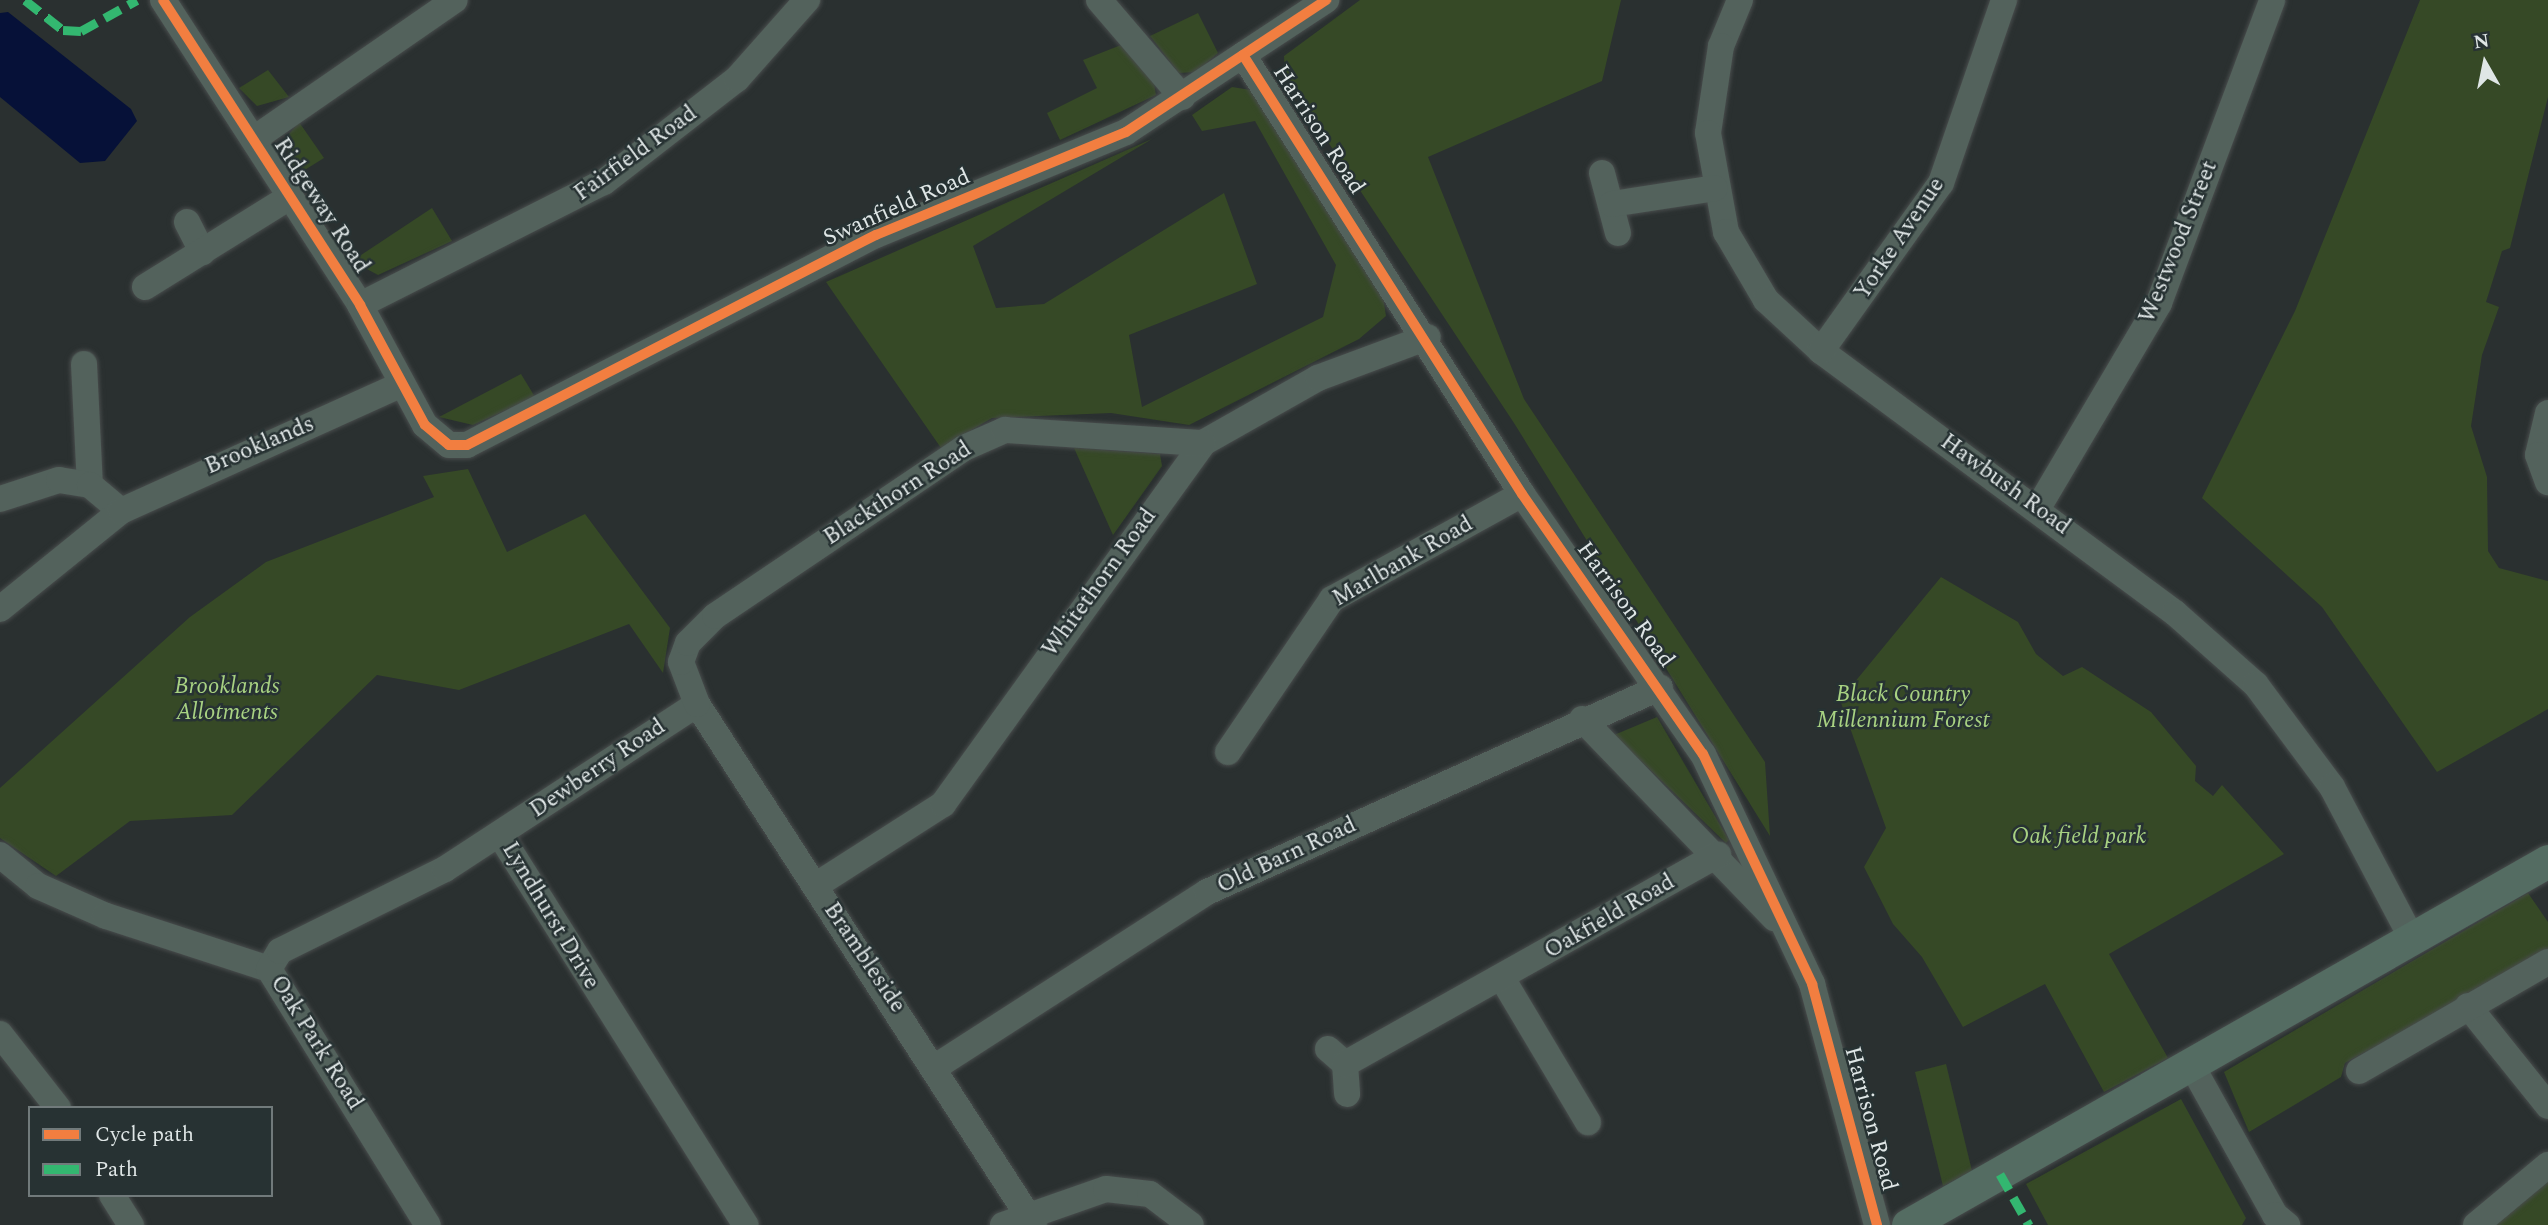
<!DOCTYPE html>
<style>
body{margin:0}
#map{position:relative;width:2548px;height:1225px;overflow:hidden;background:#2a3030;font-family:Spectral,serif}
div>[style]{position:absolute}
.green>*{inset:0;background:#364926}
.water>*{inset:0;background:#061138}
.roads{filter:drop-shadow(0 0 2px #484c4c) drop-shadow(0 0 2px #484c4c)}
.minor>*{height:26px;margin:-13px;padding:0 13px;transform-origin:13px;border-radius:13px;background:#53625c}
.major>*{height:33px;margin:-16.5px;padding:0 16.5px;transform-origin:16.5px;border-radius:16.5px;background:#546c62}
.quiet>*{height:9px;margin-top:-4.5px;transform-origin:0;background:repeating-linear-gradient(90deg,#33b770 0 18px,transparent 0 27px)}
.cycleway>*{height:10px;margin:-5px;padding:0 5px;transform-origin:5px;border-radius:5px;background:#f27e40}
span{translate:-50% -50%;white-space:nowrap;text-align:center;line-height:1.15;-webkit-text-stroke:5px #273233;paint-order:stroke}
.street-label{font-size:23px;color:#dfe6e6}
.park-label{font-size:23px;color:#a8d282;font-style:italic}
.legend{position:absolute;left:28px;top:1106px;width:245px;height:91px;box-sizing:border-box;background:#273233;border:2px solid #717a7b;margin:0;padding:9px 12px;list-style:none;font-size:21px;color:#dfe6e6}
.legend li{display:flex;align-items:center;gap:14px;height:35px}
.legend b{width:35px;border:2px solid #717a7b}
.north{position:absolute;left:2450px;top:28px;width:70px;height:70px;-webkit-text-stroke:5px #273233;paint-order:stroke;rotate:351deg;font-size:19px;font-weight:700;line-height:28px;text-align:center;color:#dfe6e6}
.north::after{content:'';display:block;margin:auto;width:24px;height:32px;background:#dfe6e6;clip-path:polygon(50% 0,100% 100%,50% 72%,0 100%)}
</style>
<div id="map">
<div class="green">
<i style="clip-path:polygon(1360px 0,1621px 0,1602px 81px,1428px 157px,1524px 399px,1765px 762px,1770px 836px,1514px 423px,1285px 77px,1284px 56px)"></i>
<i style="clip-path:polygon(2420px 0,2548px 0,2548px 97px,2510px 248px,2502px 251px,2486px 302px,2499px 307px,2482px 355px,2471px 426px,2487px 477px,2488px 551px,2499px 568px,2548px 581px,2548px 709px,2437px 772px,2322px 607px,2202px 498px,2295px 311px)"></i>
<i style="clip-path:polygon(1198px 13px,1218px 53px,1196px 72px,1179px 73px,1150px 36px)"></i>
<i style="clip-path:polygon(1121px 45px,1153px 77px,1156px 95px,1060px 140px,1047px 113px,1097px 88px,1083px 60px)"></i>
<i style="clip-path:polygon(268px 70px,289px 97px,257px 106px,239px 88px)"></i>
<i style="clip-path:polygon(1232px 87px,1251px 90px,1382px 290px,1386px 316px,1359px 339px,1189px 425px,1111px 413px,992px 418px,941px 448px,826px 282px,1152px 139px,973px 246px,996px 308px,1044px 304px,1224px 193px,1257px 284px,1129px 335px,1142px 407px,1323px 317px,1336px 265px,1255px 121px,1202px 131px,1192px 115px)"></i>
<i style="clip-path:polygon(299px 122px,324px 158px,295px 176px,285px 139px)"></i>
<i style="clip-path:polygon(432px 208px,452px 241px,378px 275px,352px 261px)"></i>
<i style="clip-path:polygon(521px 374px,535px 397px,473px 425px,439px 417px)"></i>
<i style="clip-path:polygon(1074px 448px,1160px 454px,1162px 466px,1113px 535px)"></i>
<i style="clip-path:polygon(468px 469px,507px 552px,585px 514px,670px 628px,663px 673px,629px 624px,459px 690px,377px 675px,232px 815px,130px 821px,56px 876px,0 838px,0 788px,190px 617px,266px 562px,434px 497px,423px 476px)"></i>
<i style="clip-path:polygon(1941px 577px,2018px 622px,2036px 654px,2063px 676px,2082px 667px,2151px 712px,2196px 766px,2195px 781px,2213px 796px,2222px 785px,2284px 854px,2109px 954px,2168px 1058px,2104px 1092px,2045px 984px,1963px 1027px,1922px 957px,1893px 924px,1864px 867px,1886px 828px,1840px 700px)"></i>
<i style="clip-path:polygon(1657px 717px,1729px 840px,1726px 843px,1614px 735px)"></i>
<i style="clip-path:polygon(2528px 893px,2548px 922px,2548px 953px,2345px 1063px,2341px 1077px,2249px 1132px,2224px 1072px)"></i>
<i style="clip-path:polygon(1946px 1064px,1972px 1171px,1943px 1186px,1915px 1072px)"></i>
<i style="clip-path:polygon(2181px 1099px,2246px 1218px,2242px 1225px,2048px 1225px,2026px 1184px)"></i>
<i style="clip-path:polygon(2548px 1181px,2548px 1225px,2493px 1225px)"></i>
</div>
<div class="water">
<i style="clip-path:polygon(8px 12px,131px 109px,137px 121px,105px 161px,80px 163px,0 97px,0 13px)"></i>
</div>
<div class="roads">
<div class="minor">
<i style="left:163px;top:0;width:363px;rotate:57.1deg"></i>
<i style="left:360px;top:305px;width:136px;rotate:61.6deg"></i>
<i style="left:425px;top:425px;width:31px;rotate:40deg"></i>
<i style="left:449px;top:445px;width:18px"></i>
<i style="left:467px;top:445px;width:460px;rotate:-27.2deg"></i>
<i style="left:876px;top:235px;width:270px;rotate:-22.4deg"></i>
<i style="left:1126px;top:132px;width:240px;rotate:-33.4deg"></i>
<i style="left:1099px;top:0;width:128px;rotate:49.4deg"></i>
<i style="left:1740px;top:0;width:50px;rotate:112.4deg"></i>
<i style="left:1721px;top:46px;width:88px;rotate:98.5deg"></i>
<i style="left:1708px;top:133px;width:101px;rotate:79.7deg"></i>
<i style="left:1726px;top:232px;width:79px;rotate:59.5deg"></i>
<i style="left:1766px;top:300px;width:75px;rotate:42.8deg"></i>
<i style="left:1821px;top:351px;width:440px;rotate:36.5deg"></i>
<i style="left:2175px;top:613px;width:108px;rotate:41.6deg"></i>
<i style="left:2256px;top:685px;width:127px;rotate:53.3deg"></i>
<i style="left:2332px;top:787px;width:172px;rotate:62.2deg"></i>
<i style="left:1243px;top:55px;width:520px;rotate:57.56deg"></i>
<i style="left:1522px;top:494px;width:317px;rotate:55.2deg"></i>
<i style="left:1703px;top:754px;width:255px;rotate:64.6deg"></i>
<i style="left:1812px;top:984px;width:250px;rotate:74.9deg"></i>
<i style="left:254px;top:139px;width:244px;rotate:-34.7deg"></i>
<i style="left:1602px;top:173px;width:62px;rotate:75.1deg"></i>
<i style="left:1612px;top:204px;width:104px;rotate:-8.8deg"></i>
<i style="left:187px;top:222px;width:34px;rotate:63deg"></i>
<i style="left:145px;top:287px;width:168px;rotate:-31.9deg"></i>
<i style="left:360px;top:305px;width:273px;rotate:-26.8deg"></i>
<i style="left:604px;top:182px;width:168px;rotate:-37.8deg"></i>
<i style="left:737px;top:79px;width:106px;rotate:-48.5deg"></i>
<i style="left:1821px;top:351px;width:206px;rotate:-54.5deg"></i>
<i style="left:1941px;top:183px;width:194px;rotate:-71deg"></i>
<i style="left:84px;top:364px;width:121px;rotate:87.2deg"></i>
<i style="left:2548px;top:413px;width:43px;rotate:103.4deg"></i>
<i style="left:2538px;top:455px;width:29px;rotate:70deg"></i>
<i style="left:0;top:499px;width:62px;rotate:-17.9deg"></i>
<i style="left:59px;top:480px;width:31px;rotate:9deg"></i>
<i style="left:90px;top:485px;width:40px;rotate:40deg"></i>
<i style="left:2038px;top:508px;width:238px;rotate:-59.4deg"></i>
<i style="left:2159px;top:303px;width:323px;rotate:-69.5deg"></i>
<i style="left:0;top:609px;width:156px;rotate:-39deg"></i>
<i style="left:121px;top:511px;width:306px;rotate:-24.3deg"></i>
<i style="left:1582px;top:719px;width:277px;rotate:46deg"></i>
<i style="left:1228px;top:752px;width:185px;rotate:-55.8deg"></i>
<i style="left:1332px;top:599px;width:217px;rotate:-28.9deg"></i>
<i style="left:500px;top:835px;width:461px;rotate:57.8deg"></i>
<i style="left:0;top:855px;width:49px;rotate:39.2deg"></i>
<i style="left:38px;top:886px;width:74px;rotate:23.8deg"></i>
<i style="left:106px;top:916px;width:171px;rotate:18deg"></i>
<i style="left:269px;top:969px;width:301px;rotate:58.2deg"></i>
<i style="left:815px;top:886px;width:152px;rotate:-32.6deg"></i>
<i style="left:943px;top:804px;width:445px;rotate:-54.2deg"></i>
<i style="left:1203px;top:443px;width:132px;rotate:-29.5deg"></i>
<i style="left:1318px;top:378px;width:117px;rotate:-20.4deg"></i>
<i style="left:269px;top:969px;width:21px;rotate:-59deg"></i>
<i style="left:280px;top:951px;width:184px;rotate:-26.4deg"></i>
<i style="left:445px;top:869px;width:301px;rotate:-33.2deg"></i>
<i style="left:1502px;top:978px;width:168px;rotate:59.2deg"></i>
<i style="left:2468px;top:1006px;width:128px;rotate:51.3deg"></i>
<i style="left:0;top:1034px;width:94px;rotate:51.9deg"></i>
<i style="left:1328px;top:1049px;width:23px;rotate:41deg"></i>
<i style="left:1345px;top:1064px;width:30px;rotate:86deg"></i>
<i style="left:1345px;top:1064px;width:428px;rotate:-29.3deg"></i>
<i style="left:937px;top:1066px;width:321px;rotate:-32.8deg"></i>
<i style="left:1207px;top:892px;width:497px;rotate:-24.3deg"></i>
<i style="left:2192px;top:1066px;width:171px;rotate:60.9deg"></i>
<i style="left:2275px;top:1215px;width:16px;rotate:40deg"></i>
<i style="left:2359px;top:1071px;width:218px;rotate:-30deg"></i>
<i style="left:112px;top:1195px;width:36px;rotate:58deg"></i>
<i style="left:1003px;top:1225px;width:109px;rotate:-19.3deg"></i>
<i style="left:1106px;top:1189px;width:44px;rotate:6.5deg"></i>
<i style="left:1150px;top:1194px;width:51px;rotate:37.1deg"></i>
<i style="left:1034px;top:1225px;width:620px;rotate:-122.9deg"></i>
<i style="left:697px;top:704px;width:45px;rotate:-110.9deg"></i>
<i style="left:681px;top:662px;width:20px;rotate:-70deg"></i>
<i style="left:688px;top:643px;width:38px;rotate:-45deg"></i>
<i style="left:715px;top:616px;width:300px;rotate:-34deg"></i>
<i style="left:964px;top:448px;width:45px;rotate:-23.7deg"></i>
<i style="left:1005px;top:430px;width:198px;rotate:3.8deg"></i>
<i style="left:2476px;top:1225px;width:94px;rotate:-39.8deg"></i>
</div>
<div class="major">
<i style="left:1908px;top:1225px;width:736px;rotate:-29.63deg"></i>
</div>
</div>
<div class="quiet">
<i style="left:25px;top:0;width:48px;rotate:38.3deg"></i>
<i style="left:63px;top:30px;width:18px;rotate:3deg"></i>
<i style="left:81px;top:31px;width:64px;rotate:-29deg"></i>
<i style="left:2000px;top:1174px;width:59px;rotate:60.4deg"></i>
</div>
<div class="cycleway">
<i style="left:163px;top:0;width:363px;rotate:57.1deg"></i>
<i style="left:360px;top:305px;width:136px;rotate:61.6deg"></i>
<i style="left:425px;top:425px;width:31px;rotate:40deg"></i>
<i style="left:449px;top:445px;width:18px"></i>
<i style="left:467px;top:445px;width:460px;rotate:-27.2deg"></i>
<i style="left:876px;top:235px;width:270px;rotate:-22.4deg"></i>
<i style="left:1126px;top:132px;width:240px;rotate:-33.4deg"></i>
<i style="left:1243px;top:55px;width:520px;rotate:57.56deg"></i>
<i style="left:1522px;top:494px;width:317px;rotate:55.2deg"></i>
<i style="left:1703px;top:754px;width:255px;rotate:64.6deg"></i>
<i style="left:1812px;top:984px;width:250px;rotate:74.9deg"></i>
</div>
<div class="street-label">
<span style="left:1318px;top:130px;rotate:57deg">Harrison Road</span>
<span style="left:636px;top:154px;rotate:-36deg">Fairfield Road</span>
<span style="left:321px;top:206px;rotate:57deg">Ridgeway Road</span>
<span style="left:897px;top:208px;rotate:-24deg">Swanfield Road</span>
<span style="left:1900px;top:239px;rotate:-56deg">Yorke Avenue</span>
<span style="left:2179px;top:242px;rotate:-68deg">Westwood Street</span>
<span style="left:260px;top:446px;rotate:-23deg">Brooklands</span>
<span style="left:2005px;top:485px;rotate:36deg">Hawbush Road</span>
<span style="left:898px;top:494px;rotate:-33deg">Blackthorn Road</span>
<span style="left:1403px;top:562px;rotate:-30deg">Marlbank Road</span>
<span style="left:1100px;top:583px;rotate:-54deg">Whitethorn Road</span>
<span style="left:1625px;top:605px;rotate:54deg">Harrison Road</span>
<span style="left:598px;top:769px;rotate:-34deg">Dewberry Road</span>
<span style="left:1287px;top:856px;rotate:-25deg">Old Barn Road</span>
<span style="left:550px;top:916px;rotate:59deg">Lyndhurst Drive</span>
<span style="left:1610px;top:917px;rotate:-30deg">Oakfield Road</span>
<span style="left:864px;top:958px;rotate:56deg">Brambleside</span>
<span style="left:316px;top:1043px;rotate:58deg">Oak Park Road</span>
<span style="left:1870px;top:1119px;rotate:75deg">Harrison Road</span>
</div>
<div class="park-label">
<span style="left:227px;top:700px">Brooklands<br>Allotments</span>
<span style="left:1903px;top:708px">Black Country<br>Millennium Forest</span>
<span style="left:2079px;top:837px">Oak field park</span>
</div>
<ul class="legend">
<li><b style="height:9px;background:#f27e40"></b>Cycle path</li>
<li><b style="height:9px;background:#33b770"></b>Path</li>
</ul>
<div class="north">N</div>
</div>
